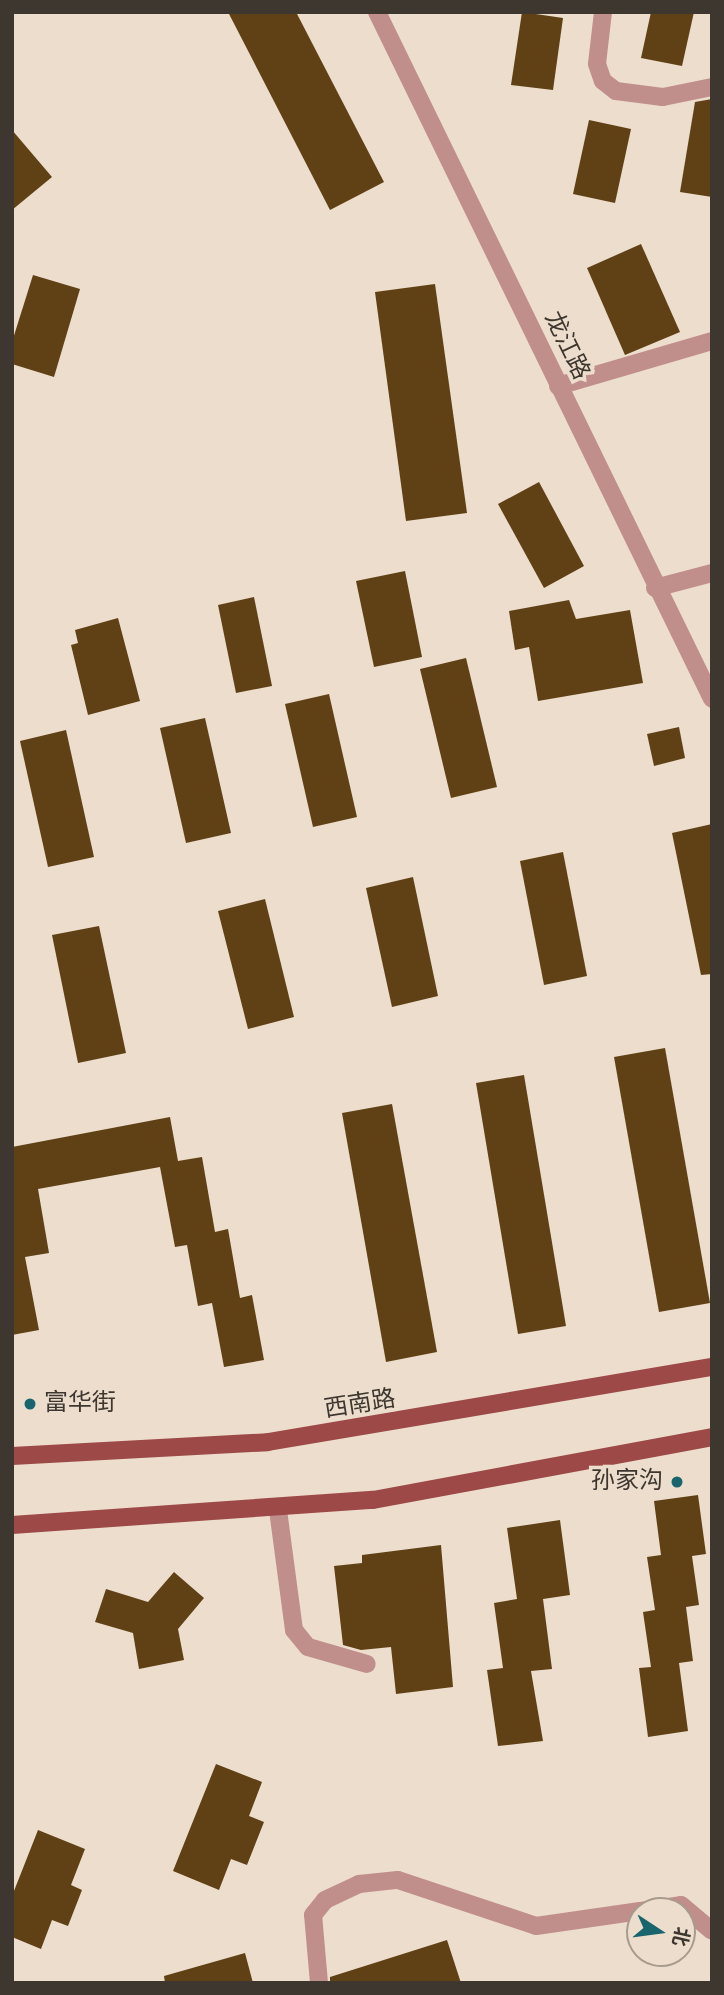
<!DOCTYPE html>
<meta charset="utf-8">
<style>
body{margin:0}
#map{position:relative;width:724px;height:1995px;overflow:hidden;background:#edddcc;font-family:Spectral,"Noto Sans SC",serif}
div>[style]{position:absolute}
.building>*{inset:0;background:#604116}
.minor>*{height:18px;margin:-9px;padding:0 9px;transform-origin:9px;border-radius:9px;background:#c08f8c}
.major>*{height:18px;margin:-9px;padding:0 9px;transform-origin:9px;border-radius:9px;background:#9c4947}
.dots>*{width:19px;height:19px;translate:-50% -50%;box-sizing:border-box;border:4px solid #edddcc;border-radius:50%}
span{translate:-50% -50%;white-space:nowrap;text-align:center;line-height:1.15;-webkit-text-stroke:7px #edddcc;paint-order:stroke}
.street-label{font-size:24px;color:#3d3730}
.poi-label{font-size:24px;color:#3d3730}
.left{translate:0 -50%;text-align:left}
.right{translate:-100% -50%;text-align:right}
.frame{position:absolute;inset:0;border:14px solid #3d3730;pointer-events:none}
.north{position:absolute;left:626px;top:1897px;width:70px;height:70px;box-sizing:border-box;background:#edddcc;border:2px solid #a79b8e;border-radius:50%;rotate:103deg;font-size:19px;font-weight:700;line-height:28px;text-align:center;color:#3d3730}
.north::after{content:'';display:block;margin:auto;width:24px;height:32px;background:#18656d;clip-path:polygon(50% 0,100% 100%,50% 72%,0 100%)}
</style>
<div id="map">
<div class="building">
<i style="clip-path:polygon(228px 12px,296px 12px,384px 182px,330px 210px)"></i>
<i style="clip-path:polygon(522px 12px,563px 18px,553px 90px,511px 85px)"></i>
<i style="clip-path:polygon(651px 12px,694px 12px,682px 66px,641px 58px)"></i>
<i style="clip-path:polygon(712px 99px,712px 197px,680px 192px,695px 102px)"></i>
<i style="clip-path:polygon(589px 120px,631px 129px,615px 203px,573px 194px)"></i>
<i style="clip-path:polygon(12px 130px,52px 177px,12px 210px)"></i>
<i style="clip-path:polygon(641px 244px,680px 332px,625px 355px,587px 268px)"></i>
<i style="clip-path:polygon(33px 275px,80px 289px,54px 377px,12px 364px,12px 342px)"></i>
<i style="clip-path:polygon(435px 284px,467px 513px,406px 521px,375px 292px)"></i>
<i style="clip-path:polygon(539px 482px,584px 566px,544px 588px,498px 504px)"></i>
<i style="clip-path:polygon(405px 571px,422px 657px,374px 667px,356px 581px)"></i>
<i style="clip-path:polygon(254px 597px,272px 686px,236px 693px,218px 605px)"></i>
<i style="clip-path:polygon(569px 600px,576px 619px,630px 610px,643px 683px,538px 701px,529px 647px,515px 650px,509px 611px)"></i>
<i style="clip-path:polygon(118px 618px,140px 701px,88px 715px,71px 645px,78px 643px,75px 630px)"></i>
<i style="clip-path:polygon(466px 658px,497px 787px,451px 798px,420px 669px)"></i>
<i style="clip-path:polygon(329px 694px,357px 817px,313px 827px,285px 704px)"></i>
<i style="clip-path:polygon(205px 718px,231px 833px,186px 843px,160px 728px)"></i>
<i style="clip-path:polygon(679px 727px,685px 758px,654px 766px,647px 734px)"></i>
<i style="clip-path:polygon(66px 730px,94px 857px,48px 867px,20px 741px)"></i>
<i style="clip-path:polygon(712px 824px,712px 974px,701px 975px,672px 833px)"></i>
<i style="clip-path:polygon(563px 852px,587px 976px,544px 985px,520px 861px)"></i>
<i style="clip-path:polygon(413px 877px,438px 996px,392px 1007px,366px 888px)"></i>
<i style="clip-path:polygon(265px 899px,294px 1017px,248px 1029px,218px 911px)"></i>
<i style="clip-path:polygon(99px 926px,126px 1053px,78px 1063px,52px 935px)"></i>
<i style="clip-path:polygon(665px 1048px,710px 1303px,659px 1312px,614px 1057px)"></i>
<i style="clip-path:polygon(524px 1075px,566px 1326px,518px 1334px,476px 1083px)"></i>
<i style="clip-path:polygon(392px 1104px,437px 1352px,386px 1362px,342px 1113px)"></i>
<i style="clip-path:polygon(170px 1117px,178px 1161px,202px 1157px,215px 1232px,228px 1229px,240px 1298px,252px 1295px,264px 1360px,224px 1367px,212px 1303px,198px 1306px,187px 1245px,175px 1247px,160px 1167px,38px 1189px,49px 1253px,25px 1257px,39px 1330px,12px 1335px,12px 1147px)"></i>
<i style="clip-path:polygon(698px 1495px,706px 1554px,692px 1556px,699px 1605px,686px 1607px,693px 1661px,679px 1663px,688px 1731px,648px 1737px,639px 1668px,651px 1667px,643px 1612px,655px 1610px,647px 1557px,661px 1555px,654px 1501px)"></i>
<i style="clip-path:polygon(560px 1520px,570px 1595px,543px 1599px,552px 1669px,531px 1671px,543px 1741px,498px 1746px,487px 1670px,503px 1668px,494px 1603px,517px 1599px,507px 1528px)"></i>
<i style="clip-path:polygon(441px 1545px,453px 1687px,396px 1694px,391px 1647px,361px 1650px,343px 1645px,334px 1566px,362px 1563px,362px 1555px)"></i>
<i style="clip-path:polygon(174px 1572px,204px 1598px,178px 1629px,184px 1660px,139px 1669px,133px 1633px,95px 1622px,106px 1589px,148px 1602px)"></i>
<i style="clip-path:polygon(216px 1764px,262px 1782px,249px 1816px,264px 1822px,247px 1865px,231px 1859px,219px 1890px,173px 1871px)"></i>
<i style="clip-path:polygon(38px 1830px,85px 1849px,71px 1885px,82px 1890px,68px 1926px,52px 1920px,41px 1949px,12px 1937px,12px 1896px)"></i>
<i style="clip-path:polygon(447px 1940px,461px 1983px,330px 1983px,330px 1977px)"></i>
<i style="clip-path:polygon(245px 1953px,253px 1983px,165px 1983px,164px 1976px)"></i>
</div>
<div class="minor">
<i style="left:377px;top:12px;width:764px;rotate:64deg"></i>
<i style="left:603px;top:12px;width:52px;rotate:96.6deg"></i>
<i style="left:597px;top:64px;width:18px;rotate:71deg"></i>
<i style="left:603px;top:81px;width:16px;rotate:38deg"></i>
<i style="left:616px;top:91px;width:47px;rotate:7.3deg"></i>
<i style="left:663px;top:97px;width:50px;rotate:-11.5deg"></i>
<i style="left:558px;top:386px;width:160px;rotate:-16.3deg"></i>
<i style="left:655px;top:588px;width:59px;rotate:-14.7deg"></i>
<i style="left:278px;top:1510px;width:121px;rotate:82.4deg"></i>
<i style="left:294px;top:1630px;width:22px;rotate:51deg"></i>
<i style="left:308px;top:1647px;width:61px;rotate:16.1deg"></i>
<i style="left:641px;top:1911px;width:40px;rotate:-8.5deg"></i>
<i style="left:681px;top:1905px;width:40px;rotate:40deg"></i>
<i style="left:319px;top:1983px;width:68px;rotate:-95deg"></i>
<i style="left:313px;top:1915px;width:19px;rotate:-51deg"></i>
<i style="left:325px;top:1900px;width:38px;rotate:-25deg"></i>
<i style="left:359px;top:1884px;width:39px;rotate:-6deg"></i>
<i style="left:398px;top:1880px;width:145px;rotate:18.4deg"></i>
<i style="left:536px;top:1926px;width:105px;rotate:-8.2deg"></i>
</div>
<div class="major">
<i style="left:12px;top:1456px;width:256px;rotate:-3.1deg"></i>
<i style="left:268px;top:1442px;width:450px;rotate:-9.6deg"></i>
<i style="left:12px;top:1525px;width:362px;rotate:-4deg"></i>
<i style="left:373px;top:1500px;width:345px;rotate:-10.5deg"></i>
</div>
<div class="dots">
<i style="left:30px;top:1404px;background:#18656d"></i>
<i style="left:677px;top:1482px;background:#18656d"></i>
</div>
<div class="street-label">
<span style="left:566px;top:346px;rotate:64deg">龙江路</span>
<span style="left:360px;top:1405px;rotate:-9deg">西南路</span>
</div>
<div class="poi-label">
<span class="left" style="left:44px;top:1404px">富华街</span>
<span class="right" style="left:663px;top:1482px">孙家沟</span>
</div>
<div class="frame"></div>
<div class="north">北</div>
</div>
